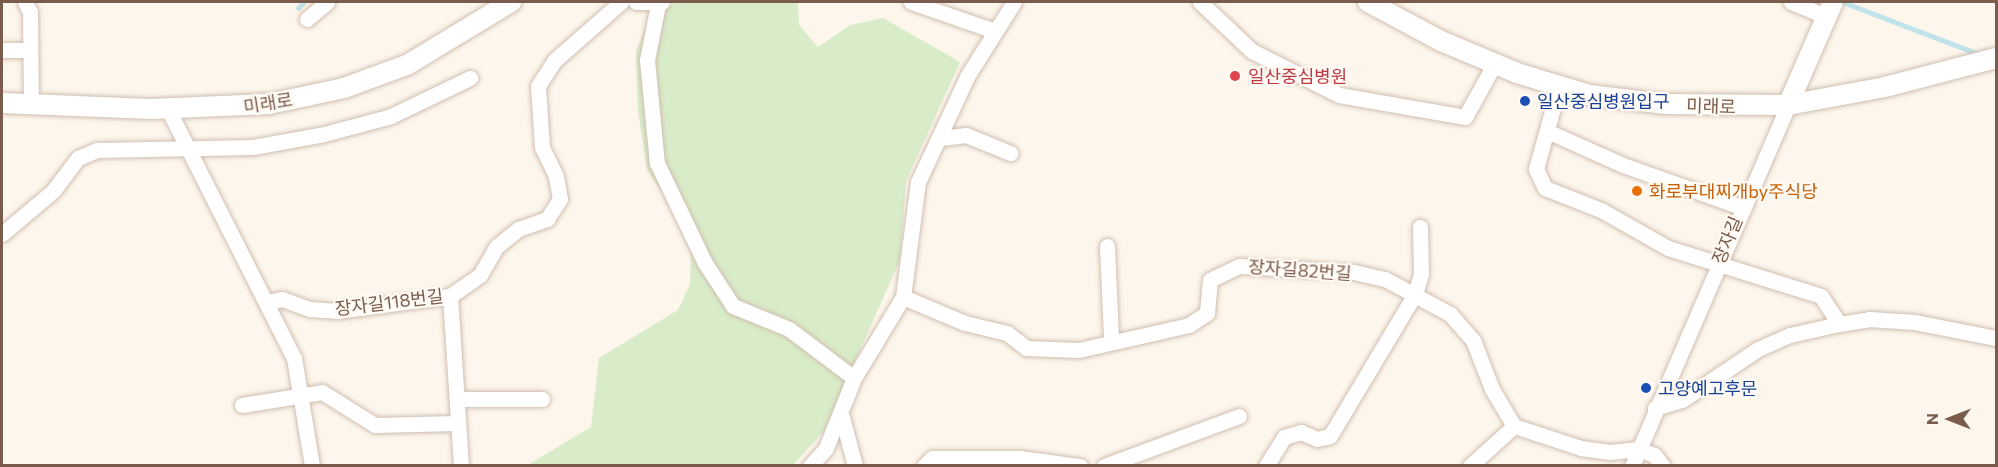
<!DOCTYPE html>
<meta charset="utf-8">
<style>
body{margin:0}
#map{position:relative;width:1998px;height:467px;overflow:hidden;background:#fdf6ec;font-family:Commissioner,"Noto Sans KR",sans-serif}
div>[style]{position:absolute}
.green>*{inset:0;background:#d8ecc9}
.stream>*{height:4.5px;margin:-2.25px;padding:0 2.25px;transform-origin:2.25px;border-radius:2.25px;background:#bfe3e8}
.roads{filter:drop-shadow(0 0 2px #d1beb0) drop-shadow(0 0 2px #d1beb0)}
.street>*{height:15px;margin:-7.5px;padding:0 7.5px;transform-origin:7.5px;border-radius:7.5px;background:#fff}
.secondary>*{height:20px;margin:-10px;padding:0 10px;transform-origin:10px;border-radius:10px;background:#fff}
.dots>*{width:16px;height:16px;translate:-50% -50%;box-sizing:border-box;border:3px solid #fffaf3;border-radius:50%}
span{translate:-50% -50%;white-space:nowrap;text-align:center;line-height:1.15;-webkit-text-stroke:4.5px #fffaf3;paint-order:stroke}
.health-label{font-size:18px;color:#be3a42}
.left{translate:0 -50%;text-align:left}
.transit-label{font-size:18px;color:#164399}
.street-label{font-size:18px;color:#7a5c4d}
.food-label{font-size:18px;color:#c56008}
.frame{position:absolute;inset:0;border:3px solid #7a5c4d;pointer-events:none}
.north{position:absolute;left:1920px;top:389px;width:60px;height:60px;-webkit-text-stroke:4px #fffaf3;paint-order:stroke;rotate:270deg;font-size:16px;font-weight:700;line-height:24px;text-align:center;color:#7a5c4d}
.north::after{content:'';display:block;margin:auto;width:21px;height:27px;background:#7a5c4d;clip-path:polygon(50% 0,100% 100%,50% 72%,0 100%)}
</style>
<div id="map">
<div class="green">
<i style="clip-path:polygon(677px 2px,798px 2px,799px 25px,818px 47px,850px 25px,883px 18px,960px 62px,906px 181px,900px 260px,824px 431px,793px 465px,526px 466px,591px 427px,599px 358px,678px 310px,690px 284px,691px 249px,672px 208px,647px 170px,638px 111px,636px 52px,649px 17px)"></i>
</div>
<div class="stream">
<i style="left:1843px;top:2px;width:148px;rotate:21deg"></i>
<i style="left:298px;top:8px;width:8px;rotate:-45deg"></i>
</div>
<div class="roads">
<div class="street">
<i style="left:25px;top:2px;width:11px;rotate:63deg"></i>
<i style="left:30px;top:12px;width:92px;rotate:89.4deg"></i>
<i style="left:636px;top:2px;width:26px"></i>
<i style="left:911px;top:2px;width:86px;rotate:19.1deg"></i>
<i style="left:1200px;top:2px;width:71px;rotate:43.3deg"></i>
<i style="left:1252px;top:51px;width:97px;rotate:26.8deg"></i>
<i style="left:1339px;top:95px;width:128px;rotate:9.9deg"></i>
<i style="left:1465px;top:117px;width:60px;rotate:-60.9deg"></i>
<i style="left:1791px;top:2px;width:38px;rotate:22deg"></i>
<i style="left:658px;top:4px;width:57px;rotate:101.1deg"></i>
<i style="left:647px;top:60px;width:103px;rotate:84.5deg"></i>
<i style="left:657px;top:163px;width:111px;rotate:64.4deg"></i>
<i style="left:705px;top:263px;width:51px;rotate:56.9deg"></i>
<i style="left:733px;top:306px;width:61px;rotate:22.3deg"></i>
<i style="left:789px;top:329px;width:81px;rotate:37deg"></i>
<i style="left:307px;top:19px;width:26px;rotate:-40deg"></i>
<i style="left:2px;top:50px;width:28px"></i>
<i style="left:1559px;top:86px;width:86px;rotate:105.5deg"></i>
<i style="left:1536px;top:169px;width:21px;rotate:65deg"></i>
<i style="left:1545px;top:188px;width:60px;rotate:21.4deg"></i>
<i style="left:1601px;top:210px;width:77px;rotate:29.6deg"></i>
<i style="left:1668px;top:248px;width:160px;rotate:17.4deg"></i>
<i style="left:1821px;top:296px;width:33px;rotate:57deg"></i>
<i style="left:168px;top:109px;width:279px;rotate:63.2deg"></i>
<i style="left:294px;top:358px;width:109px;rotate:80.5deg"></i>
<i style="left:1547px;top:131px;width:83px;rotate:24.1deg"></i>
<i style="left:1623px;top:165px;width:125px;rotate:19.6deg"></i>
<i style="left:941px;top:138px;width:25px;rotate:-7deg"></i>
<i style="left:966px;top:135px;width:48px;rotate:22.2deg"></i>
<i style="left:2px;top:234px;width:67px;rotate:-40.1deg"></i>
<i style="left:53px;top:191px;width:41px;rotate:-52.9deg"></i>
<i style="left:78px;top:158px;width:21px;rotate:-23deg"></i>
<i style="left:97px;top:150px;width:156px;rotate:-1.1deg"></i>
<i style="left:253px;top:147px;width:72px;rotate:-10.4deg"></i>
<i style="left:324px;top:134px;width:69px;rotate:-15deg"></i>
<i style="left:391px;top:116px;width:88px;rotate:-25.7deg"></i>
<i style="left:1107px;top:246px;width:93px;rotate:87.5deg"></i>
<i style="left:450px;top:296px;width:170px;rotate:86.3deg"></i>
<i style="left:903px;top:297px;width:67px;rotate:22.8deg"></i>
<i style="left:965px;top:323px;width:43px;rotate:13.4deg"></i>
<i style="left:1007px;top:333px;width:24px;rotate:38deg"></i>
<i style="left:1026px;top:348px;width:53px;rotate:2.2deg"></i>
<i style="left:1079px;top:350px;width:113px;rotate:-12.8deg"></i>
<i style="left:1189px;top:325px;width:22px;rotate:-34deg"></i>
<i style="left:1207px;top:313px;width:33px;rotate:-85deg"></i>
<i style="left:1210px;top:280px;width:32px;rotate:-26deg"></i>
<i style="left:1239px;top:266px;width:115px;rotate:3deg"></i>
<i style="left:1354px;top:272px;width:32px;rotate:13deg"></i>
<i style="left:1385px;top:279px;width:74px;rotate:28.3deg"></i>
<i style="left:1450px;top:314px;width:35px;rotate:49deg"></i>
<i style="left:1473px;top:340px;width:53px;rotate:68.8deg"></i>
<i style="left:1492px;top:389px;width:43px;rotate:59.3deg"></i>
<i style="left:1514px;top:426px;width:71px;rotate:18.2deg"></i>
<i style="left:1581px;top:448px;width:29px;rotate:8deg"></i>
<i style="left:1610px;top:452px;width:28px;rotate:-6deg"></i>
<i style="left:1638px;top:449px;width:17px;rotate:21deg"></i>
<i style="left:1654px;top:455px;width:14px;rotate:51deg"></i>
<i style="left:267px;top:302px;width:15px;rotate:-11deg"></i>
<i style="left:282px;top:299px;width:30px;rotate:20deg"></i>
<i style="left:310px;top:309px;width:27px;rotate:4deg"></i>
<i style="left:337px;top:311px;width:114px;rotate:-7.6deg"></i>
<i style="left:450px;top:296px;width:37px;rotate:-35deg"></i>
<i style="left:480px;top:275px;width:32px;rotate:-60deg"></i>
<i style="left:496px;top:247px;width:28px;rotate:-39deg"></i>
<i style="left:518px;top:229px;width:31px;rotate:-19deg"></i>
<i style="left:547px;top:219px;width:24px;rotate:-57deg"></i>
<i style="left:560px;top:199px;width:23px;rotate:-100deg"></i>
<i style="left:556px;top:176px;width:32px;rotate:-116deg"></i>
<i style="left:542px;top:147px;width:61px;rotate:-93.8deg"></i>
<i style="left:538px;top:86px;width:31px;rotate:-57deg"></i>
<i style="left:555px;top:60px;width:88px;rotate:-41.3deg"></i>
<i style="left:457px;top:399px;width:85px"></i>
<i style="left:242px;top:405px;width:81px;rotate:-9.2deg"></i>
<i style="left:322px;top:392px;width:62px;rotate:31.9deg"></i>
<i style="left:375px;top:425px;width:83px;rotate:-1.4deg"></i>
<i style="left:1655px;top:408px;width:28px;rotate:-17deg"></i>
<i style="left:1682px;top:400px;width:92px;rotate:-33.9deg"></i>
<i style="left:1758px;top:349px;width:35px;rotate:-24deg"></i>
<i style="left:1790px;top:335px;width:50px;rotate:-12.7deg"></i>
<i style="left:1839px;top:324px;width:30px;rotate:-9deg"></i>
<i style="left:1869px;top:319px;width:46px;rotate:3.7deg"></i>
<i style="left:1915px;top:322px;width:83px;rotate:11.2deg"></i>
<i style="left:842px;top:417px;width:51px;rotate:75.1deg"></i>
<i style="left:810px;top:466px;width:24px;rotate:-48deg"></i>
<i style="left:826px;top:448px;width:75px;rotate:-68.2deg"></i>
<i style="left:854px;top:378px;width:95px;rotate:-58.8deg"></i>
<i style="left:903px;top:297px;width:116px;rotate:-82.6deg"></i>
<i style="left:918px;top:182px;width:118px;rotate:-65deg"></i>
<i style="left:968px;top:75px;width:86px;rotate:-57.8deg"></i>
<i style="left:924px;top:466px;width:11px;rotate:-45deg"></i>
<i style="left:932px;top:458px;width:88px"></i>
<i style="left:1020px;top:458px;width:61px;rotate:7.6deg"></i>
<i style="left:1104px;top:466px;width:144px;rotate:-20.3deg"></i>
<i style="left:1266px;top:466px;width:34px;rotate:-58deg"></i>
<i style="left:1284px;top:437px;width:18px;rotate:-16deg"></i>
<i style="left:1301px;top:432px;width:17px;rotate:24deg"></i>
<i style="left:1317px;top:439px;width:13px;rotate:-13deg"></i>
<i style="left:1330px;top:436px;width:165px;rotate:-59.1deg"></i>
<i style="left:1415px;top:294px;width:21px;rotate:-73deg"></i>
<i style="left:1421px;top:274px;width:47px;rotate:-91.2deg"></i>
<i style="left:1470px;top:466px;width:59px;rotate:-42.3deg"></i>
<i style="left:1632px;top:466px;width:393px;rotate:-66.6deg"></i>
</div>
<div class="secondary">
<i style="left:1368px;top:2px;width:83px;rotate:28.1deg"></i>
<i style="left:1441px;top:41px;width:82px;rotate:22.8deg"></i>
<i style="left:1517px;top:73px;width:75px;rotate:17deg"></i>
<i style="left:1589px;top:95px;width:78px;rotate:6.7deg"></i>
<i style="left:1666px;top:104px;width:122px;rotate:0.5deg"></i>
<i style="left:1788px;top:105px;width:99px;rotate:-10.5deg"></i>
<i style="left:1885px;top:87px;width:115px;rotate:-14.6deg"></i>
<i style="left:2px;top:103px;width:148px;rotate:2.3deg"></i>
<i style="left:150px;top:109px;width:119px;rotate:-2.4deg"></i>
<i style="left:269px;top:104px;width:77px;rotate:-12deg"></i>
<i style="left:344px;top:88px;width:67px;rotate:-20.1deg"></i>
<i style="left:407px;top:65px;width:122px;rotate:-31.2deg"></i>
<i style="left:1788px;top:105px;width:112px;rotate:-66.4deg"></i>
</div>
</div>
<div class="dots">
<i style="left:1235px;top:76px;background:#e0444e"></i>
<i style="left:1525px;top:101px;background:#1a4fb4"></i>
<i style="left:1637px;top:191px;background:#e8710a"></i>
<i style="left:1646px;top:388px;background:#1a4fb4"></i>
</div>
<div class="health-label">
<span class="left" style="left:1248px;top:76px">일산중심병원</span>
</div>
<div class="transit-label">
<span class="left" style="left:1537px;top:101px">일산중심병원입구</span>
<span class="left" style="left:1658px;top:388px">고양예고후문</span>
</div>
<div class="street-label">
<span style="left:268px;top:103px;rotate:-9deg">미래로</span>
<span style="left:1711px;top:106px;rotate:2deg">미래로</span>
<span style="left:1727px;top:240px;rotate:-67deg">장자길</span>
<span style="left:1300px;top:270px;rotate:4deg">장자길82번길</span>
<span style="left:389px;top:302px;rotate:-7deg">장자길118번길</span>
</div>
<div class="food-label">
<span class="left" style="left:1649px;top:191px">화로부대찌개by주식당</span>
</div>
<div class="frame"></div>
<div class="north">N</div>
</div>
